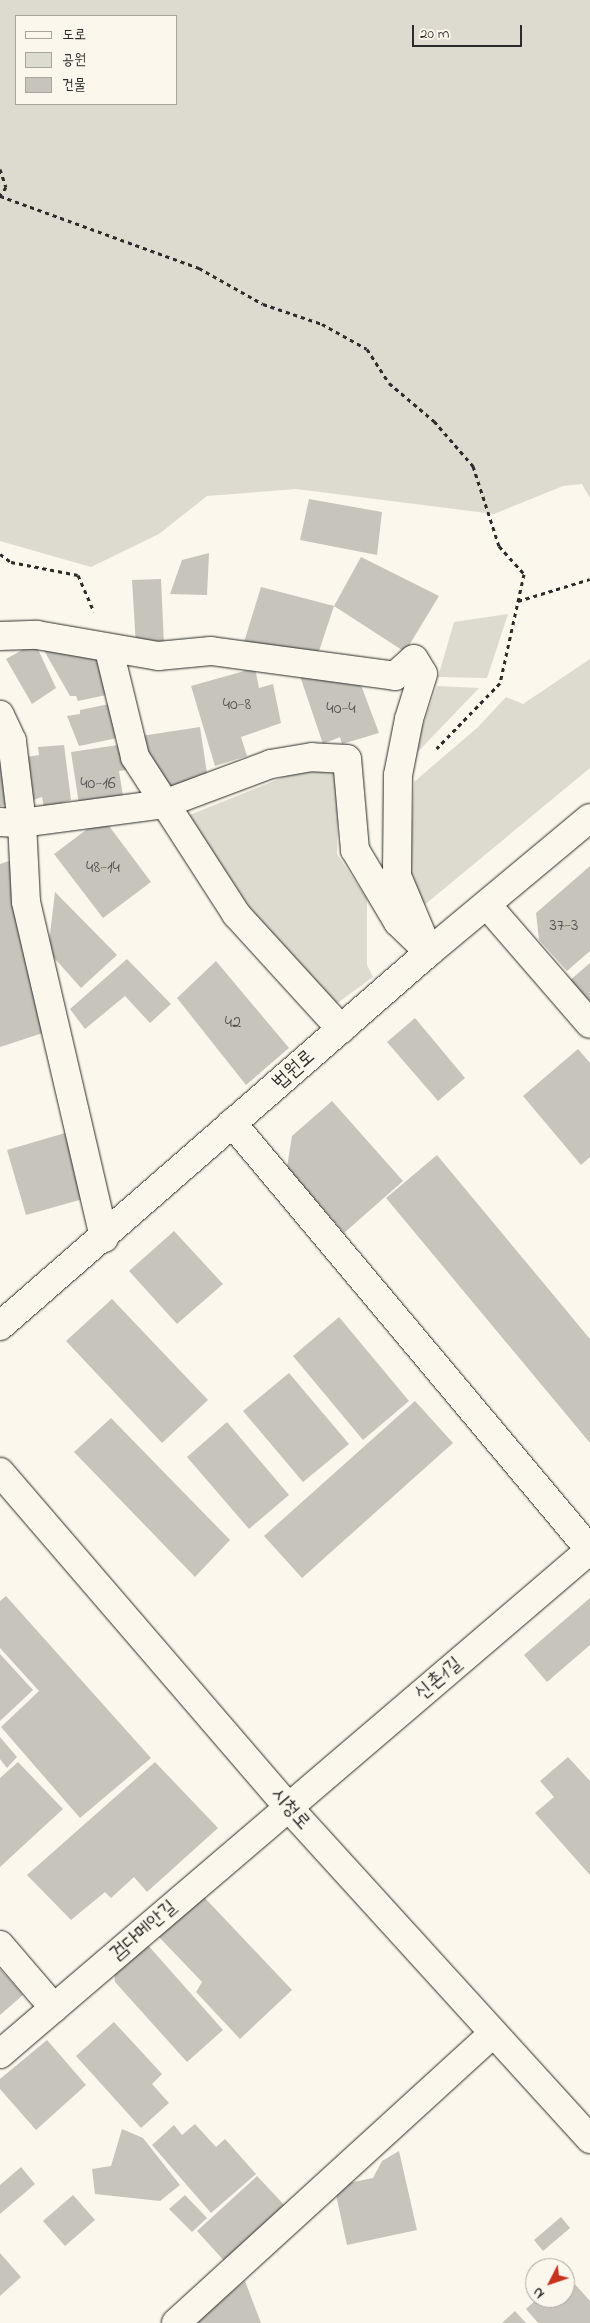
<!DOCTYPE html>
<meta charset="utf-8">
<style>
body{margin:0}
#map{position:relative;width:590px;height:2323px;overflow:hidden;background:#fbf7ec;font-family:"Indie Flower","Poor Story",sans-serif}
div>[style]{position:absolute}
.green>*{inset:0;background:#dddad0}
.building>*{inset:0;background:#c7c4bc}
.path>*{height:3px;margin-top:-1.5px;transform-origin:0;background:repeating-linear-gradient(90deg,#2b2b2b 0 4px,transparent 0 8px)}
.roads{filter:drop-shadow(0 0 1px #2b2b2b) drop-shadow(0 0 1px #2b2b2b)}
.minor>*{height:28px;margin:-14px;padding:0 14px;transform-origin:14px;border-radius:14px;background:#fbf7ec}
span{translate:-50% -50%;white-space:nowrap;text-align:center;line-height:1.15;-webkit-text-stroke:5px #fbf7ec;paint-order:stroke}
.number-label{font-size:18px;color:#52514f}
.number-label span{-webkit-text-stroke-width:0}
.street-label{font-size:20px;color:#2b2b2b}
.legend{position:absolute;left:15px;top:15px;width:162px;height:90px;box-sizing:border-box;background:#fbf7ec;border:1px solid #a8a59f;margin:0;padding:6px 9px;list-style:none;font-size:15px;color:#2b2b2b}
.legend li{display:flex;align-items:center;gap:10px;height:25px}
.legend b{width:25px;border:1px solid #a8a59f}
.north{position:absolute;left:525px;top:2258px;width:50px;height:50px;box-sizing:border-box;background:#fbf7ec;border:1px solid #a8a59f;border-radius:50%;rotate:229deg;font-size:14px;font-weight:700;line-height:20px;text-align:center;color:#2b2b2b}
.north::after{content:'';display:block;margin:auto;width:18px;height:22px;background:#c8321e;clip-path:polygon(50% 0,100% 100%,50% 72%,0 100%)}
.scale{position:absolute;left:412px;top:25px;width:110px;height:22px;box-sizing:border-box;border:2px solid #2b2b2b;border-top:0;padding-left:6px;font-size:15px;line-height:18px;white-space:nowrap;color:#2b2b2b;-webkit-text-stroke:4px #fbf7ec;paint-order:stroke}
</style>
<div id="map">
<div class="green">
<i style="clip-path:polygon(evenodd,0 0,590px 0,590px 498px,582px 484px,563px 486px,494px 514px,296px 489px,207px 496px,159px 534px,91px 567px,0 541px,0 0,176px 16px,176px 104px,16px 104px,16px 16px,176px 16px)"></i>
<i style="clip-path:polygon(508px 614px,487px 678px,438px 677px,454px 622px)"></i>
<i style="clip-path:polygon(590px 659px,590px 768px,422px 907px,410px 876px,414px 782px,478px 727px,506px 697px,523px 704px)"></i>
<i style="clip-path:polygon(437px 686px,479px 688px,411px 759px)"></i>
<i style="clip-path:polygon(311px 766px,339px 775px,337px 854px,367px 899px,367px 965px,373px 977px,332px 1007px,260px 929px,187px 816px)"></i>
</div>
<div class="building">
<i style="clip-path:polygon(309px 499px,382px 512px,377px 555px,300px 540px)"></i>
<i style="clip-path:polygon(209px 553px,207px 595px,170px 594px,182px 560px)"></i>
<i style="clip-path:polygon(361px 557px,439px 596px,405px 652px,334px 606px)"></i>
<i style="clip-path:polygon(161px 579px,164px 645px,136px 646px,132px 580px)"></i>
<i style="clip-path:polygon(261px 587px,334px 606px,316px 660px,240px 655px)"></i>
<i style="clip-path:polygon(35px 643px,56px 688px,32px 704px,6px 659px)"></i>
<i style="clip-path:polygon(42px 647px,64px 650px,67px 655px,86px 651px,100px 654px,111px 694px,78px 701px,76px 696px,70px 696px)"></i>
<i style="clip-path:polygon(255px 668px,259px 688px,273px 684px,281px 723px,241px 737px,247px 756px,215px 766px,191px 686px)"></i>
<i style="clip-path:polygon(299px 673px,361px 685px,379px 733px,342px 744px,340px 737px,323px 744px)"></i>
<i style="clip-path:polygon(114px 703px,122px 737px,79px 746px,67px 716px,80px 714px,80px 710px)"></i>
<i style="clip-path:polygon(200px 727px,208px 780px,164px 796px,141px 736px)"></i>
<i style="clip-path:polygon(125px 744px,133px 769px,119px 771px,123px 796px,79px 804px,71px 752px)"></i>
<i style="clip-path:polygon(64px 745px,71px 800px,44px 808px,42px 797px,24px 803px,20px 758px,39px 755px,38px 747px)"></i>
<i style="clip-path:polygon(7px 757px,16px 804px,0 806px,0 759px)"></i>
<i style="clip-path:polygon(94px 824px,109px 826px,151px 882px,103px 918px,54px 854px)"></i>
<i style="clip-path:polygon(12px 860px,49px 1031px,0 1047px,0 864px)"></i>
<i style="clip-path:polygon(590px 866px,590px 951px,567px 971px,539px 940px,536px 913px)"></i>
<i style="clip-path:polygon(55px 892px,117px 955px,81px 988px,48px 951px)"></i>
<i style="clip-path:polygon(127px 959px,171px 1004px,150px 1023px,125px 996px,85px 1029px,70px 1009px)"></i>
<i style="clip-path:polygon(216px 961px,289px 1048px,246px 1085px,177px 998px)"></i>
<i style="clip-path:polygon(590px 963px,590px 1005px,569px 981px)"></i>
<i style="clip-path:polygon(415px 1018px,465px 1078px,438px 1101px,387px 1042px)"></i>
<i style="clip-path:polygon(578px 1049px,590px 1063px,590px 1157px,581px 1165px,523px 1096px)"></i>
<i style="clip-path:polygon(332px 1101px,403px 1181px,344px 1233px,287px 1167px,292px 1136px)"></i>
<i style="clip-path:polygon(65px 1133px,83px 1199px,26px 1215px,7px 1150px)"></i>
<i style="clip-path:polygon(437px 1155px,590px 1339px,590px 1443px,386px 1198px)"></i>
<i style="clip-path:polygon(174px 1231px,223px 1284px,177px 1324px,129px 1271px)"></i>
<i style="clip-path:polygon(112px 1299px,208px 1400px,162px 1443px,66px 1341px)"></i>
<i style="clip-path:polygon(339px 1317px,409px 1401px,363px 1440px,293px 1356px)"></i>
<i style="clip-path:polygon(289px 1373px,349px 1444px,303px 1482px,243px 1411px)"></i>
<i style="clip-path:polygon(415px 1401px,453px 1443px,302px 1578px,264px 1536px)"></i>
<i style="clip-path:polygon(111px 1418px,230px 1540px,195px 1577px,74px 1452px)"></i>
<i style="clip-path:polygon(227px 1422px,289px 1495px,249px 1529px,187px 1457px)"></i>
<i style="clip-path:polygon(6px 1596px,151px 1758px,80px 1818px,1px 1727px,39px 1691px,0 1648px,0 1601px)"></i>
<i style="clip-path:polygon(590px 1598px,590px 1645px,547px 1682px,524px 1655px)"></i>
<i style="clip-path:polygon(0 1654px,33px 1690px,0 1721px)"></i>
<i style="clip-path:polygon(0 1737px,17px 1757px,7px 1768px,0 1759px)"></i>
<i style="clip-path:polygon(568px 1757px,590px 1781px,590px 1875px,535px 1813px,554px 1797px,540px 1781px)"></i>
<i style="clip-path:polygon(18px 1762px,63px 1809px,0 1867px,0 1778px)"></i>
<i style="clip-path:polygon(155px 1762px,218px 1828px,147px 1892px,134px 1877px,111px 1898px,105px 1892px,71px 1920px,27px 1875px)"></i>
<i style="clip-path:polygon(203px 1896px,292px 1990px,240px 2039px,196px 1992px,202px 1982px,159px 1937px)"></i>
<i style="clip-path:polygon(146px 1943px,223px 2030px,187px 2062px,115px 1982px,114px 1971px)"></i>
<i style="clip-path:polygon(0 1969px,23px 1995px,0 2015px)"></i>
<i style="clip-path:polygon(114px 2022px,162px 2074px,152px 2084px,169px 2103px,141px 2128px,76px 2056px)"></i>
<i style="clip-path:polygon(47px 2040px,86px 2085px,36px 2130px,0 2089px,0 2079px)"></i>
<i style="clip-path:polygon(195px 2124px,216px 2147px,225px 2139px,256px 2174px,211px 2213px,152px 2145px,174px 2125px,182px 2135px)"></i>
<i style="clip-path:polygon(122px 2129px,143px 2138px,180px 2185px,160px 2201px,95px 2194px,92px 2169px,111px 2166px)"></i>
<i style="clip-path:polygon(399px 2151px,417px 2230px,347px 2245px,334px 2186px,373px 2178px,382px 2161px)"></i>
<i style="clip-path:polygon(21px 2167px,35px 2184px,0 2214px,0 2185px)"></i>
<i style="clip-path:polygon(257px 2176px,288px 2209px,227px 2264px,197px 2231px)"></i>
<i style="clip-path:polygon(73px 2195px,95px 2220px,65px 2246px,43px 2221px)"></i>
<i style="clip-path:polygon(185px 2195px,207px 2218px,192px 2232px,169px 2209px)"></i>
<i style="clip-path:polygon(561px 2217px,570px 2228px,543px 2251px,534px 2240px)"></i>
<i style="clip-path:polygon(0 2253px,21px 2277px,0 2296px)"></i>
<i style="clip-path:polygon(565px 2273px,590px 2301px,590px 2323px,538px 2323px,526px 2309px,538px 2298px,565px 2298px)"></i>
<i style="clip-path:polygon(245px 2281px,261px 2323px,193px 2323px)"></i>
<i style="clip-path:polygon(515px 2311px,526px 2323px,502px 2323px)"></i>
</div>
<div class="path">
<i style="left:0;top:169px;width:19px;rotate:72deg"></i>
<i style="left:6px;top:187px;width:11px;rotate:124deg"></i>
<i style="left:0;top:196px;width:212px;rotate:19.9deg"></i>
<i style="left:199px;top:268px;width:73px;rotate:29.4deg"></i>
<i style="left:263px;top:304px;width:62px;rotate:18.7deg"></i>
<i style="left:322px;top:324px;width:51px;rotate:29.1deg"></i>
<i style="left:367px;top:349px;width:40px;rotate:57.1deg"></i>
<i style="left:389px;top:383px;width:59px;rotate:40.2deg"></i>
<i style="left:434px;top:421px;width:60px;rotate:49.1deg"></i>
<i style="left:473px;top:466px;width:84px;rotate:72deg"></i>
<i style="left:499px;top:546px;width:38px;rotate:48deg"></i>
<i style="left:524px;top:574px;width:112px;rotate:102.4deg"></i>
<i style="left:500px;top:683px;width:91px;rotate:134.1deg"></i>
<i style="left:0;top:554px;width:14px;rotate:36deg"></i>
<i style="left:11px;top:562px;width:68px;rotate:11deg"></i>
<i style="left:78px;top:575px;width:40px;rotate:66.6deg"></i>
<i style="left:518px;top:601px;width:75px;rotate:-17deg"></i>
</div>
<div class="roads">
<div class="minor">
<i style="left:0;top:636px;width:37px;rotate:-2deg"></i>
<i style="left:37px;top:635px;width:123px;rotate:9.8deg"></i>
<i style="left:158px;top:656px;width:53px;rotate:-5.4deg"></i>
<i style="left:211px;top:651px;width:186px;rotate:7.7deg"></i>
<i style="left:395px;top:676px;width:25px;rotate:-42deg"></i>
<i style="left:414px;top:659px;width:17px;rotate:59deg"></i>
<i style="left:423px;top:674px;width:47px;rotate:107.3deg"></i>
<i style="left:409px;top:719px;width:57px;rotate:101.1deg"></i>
<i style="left:398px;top:775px;width:101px;rotate:90.6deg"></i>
<i style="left:397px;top:876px;width:82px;rotate:67.2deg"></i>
<i style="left:429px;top:952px;width:43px;rotate:-135.9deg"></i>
<i style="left:398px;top:922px;width:84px;rotate:-120.8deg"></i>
<i style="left:355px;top:850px;width:91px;rotate:-95deg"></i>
<i style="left:347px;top:759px;width:35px;rotate:-177deg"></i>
<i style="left:312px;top:757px;width:42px;rotate:170.3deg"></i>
<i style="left:271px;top:764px;width:114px;rotate:159.5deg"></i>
<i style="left:164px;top:804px;width:143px;rotate:172.4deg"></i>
<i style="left:22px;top:823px;width:83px;rotate:-97deg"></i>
<i style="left:12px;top:741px;width:29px;rotate:-115deg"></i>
<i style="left:109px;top:650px;width:110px;rotate:76.3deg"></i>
<i style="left:135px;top:757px;width:187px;rotate:57.2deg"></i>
<i style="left:236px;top:914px;width:156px;rotate:47.6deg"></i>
<i style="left:0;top:822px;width:22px;rotate:3deg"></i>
<i style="left:22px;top:823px;width:79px;rotate:87.1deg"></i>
<i style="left:26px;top:902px;width:345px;rotate:76.9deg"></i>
<i style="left:487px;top:905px;width:157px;rotate:49.1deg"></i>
<i style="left:232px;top:1123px;width:557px;rotate:50.02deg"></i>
<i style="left:0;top:1326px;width:569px;rotate:-41.08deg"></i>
<i style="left:429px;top:952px;width:209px;rotate:-39.8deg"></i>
<i style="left:0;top:1472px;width:442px;rotate:49.3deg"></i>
<i style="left:288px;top:1807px;width:449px;rotate:47.7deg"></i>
<i style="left:0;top:1945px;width:83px;rotate:49.4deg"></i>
<i style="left:0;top:2054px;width:776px;rotate:-40.51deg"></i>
<i style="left:176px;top:2323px;width:429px;rotate:-42.4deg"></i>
</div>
</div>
<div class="number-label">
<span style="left:237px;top:705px">40-8</span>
<span style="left:341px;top:709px">40-4</span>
<span style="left:98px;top:784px">40-16</span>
<span style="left:103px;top:868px">48-14</span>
<span style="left:564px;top:926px">37-3</span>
<span style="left:233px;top:1023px">42</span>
</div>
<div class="street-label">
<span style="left:294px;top:1070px;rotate:-41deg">법원로</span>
<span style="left:439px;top:1679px;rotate:-40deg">신촌1길</span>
<span style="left:290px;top:1809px;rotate:49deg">시청로</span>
<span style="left:144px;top:1931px;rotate:-41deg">검다메안길</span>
</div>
<ul class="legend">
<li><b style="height:6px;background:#fbf7ec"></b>도로</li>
<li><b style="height:14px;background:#dddad0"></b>공원</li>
<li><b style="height:14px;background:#c7c4bc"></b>건물</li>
</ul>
<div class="north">N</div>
<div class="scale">20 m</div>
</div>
